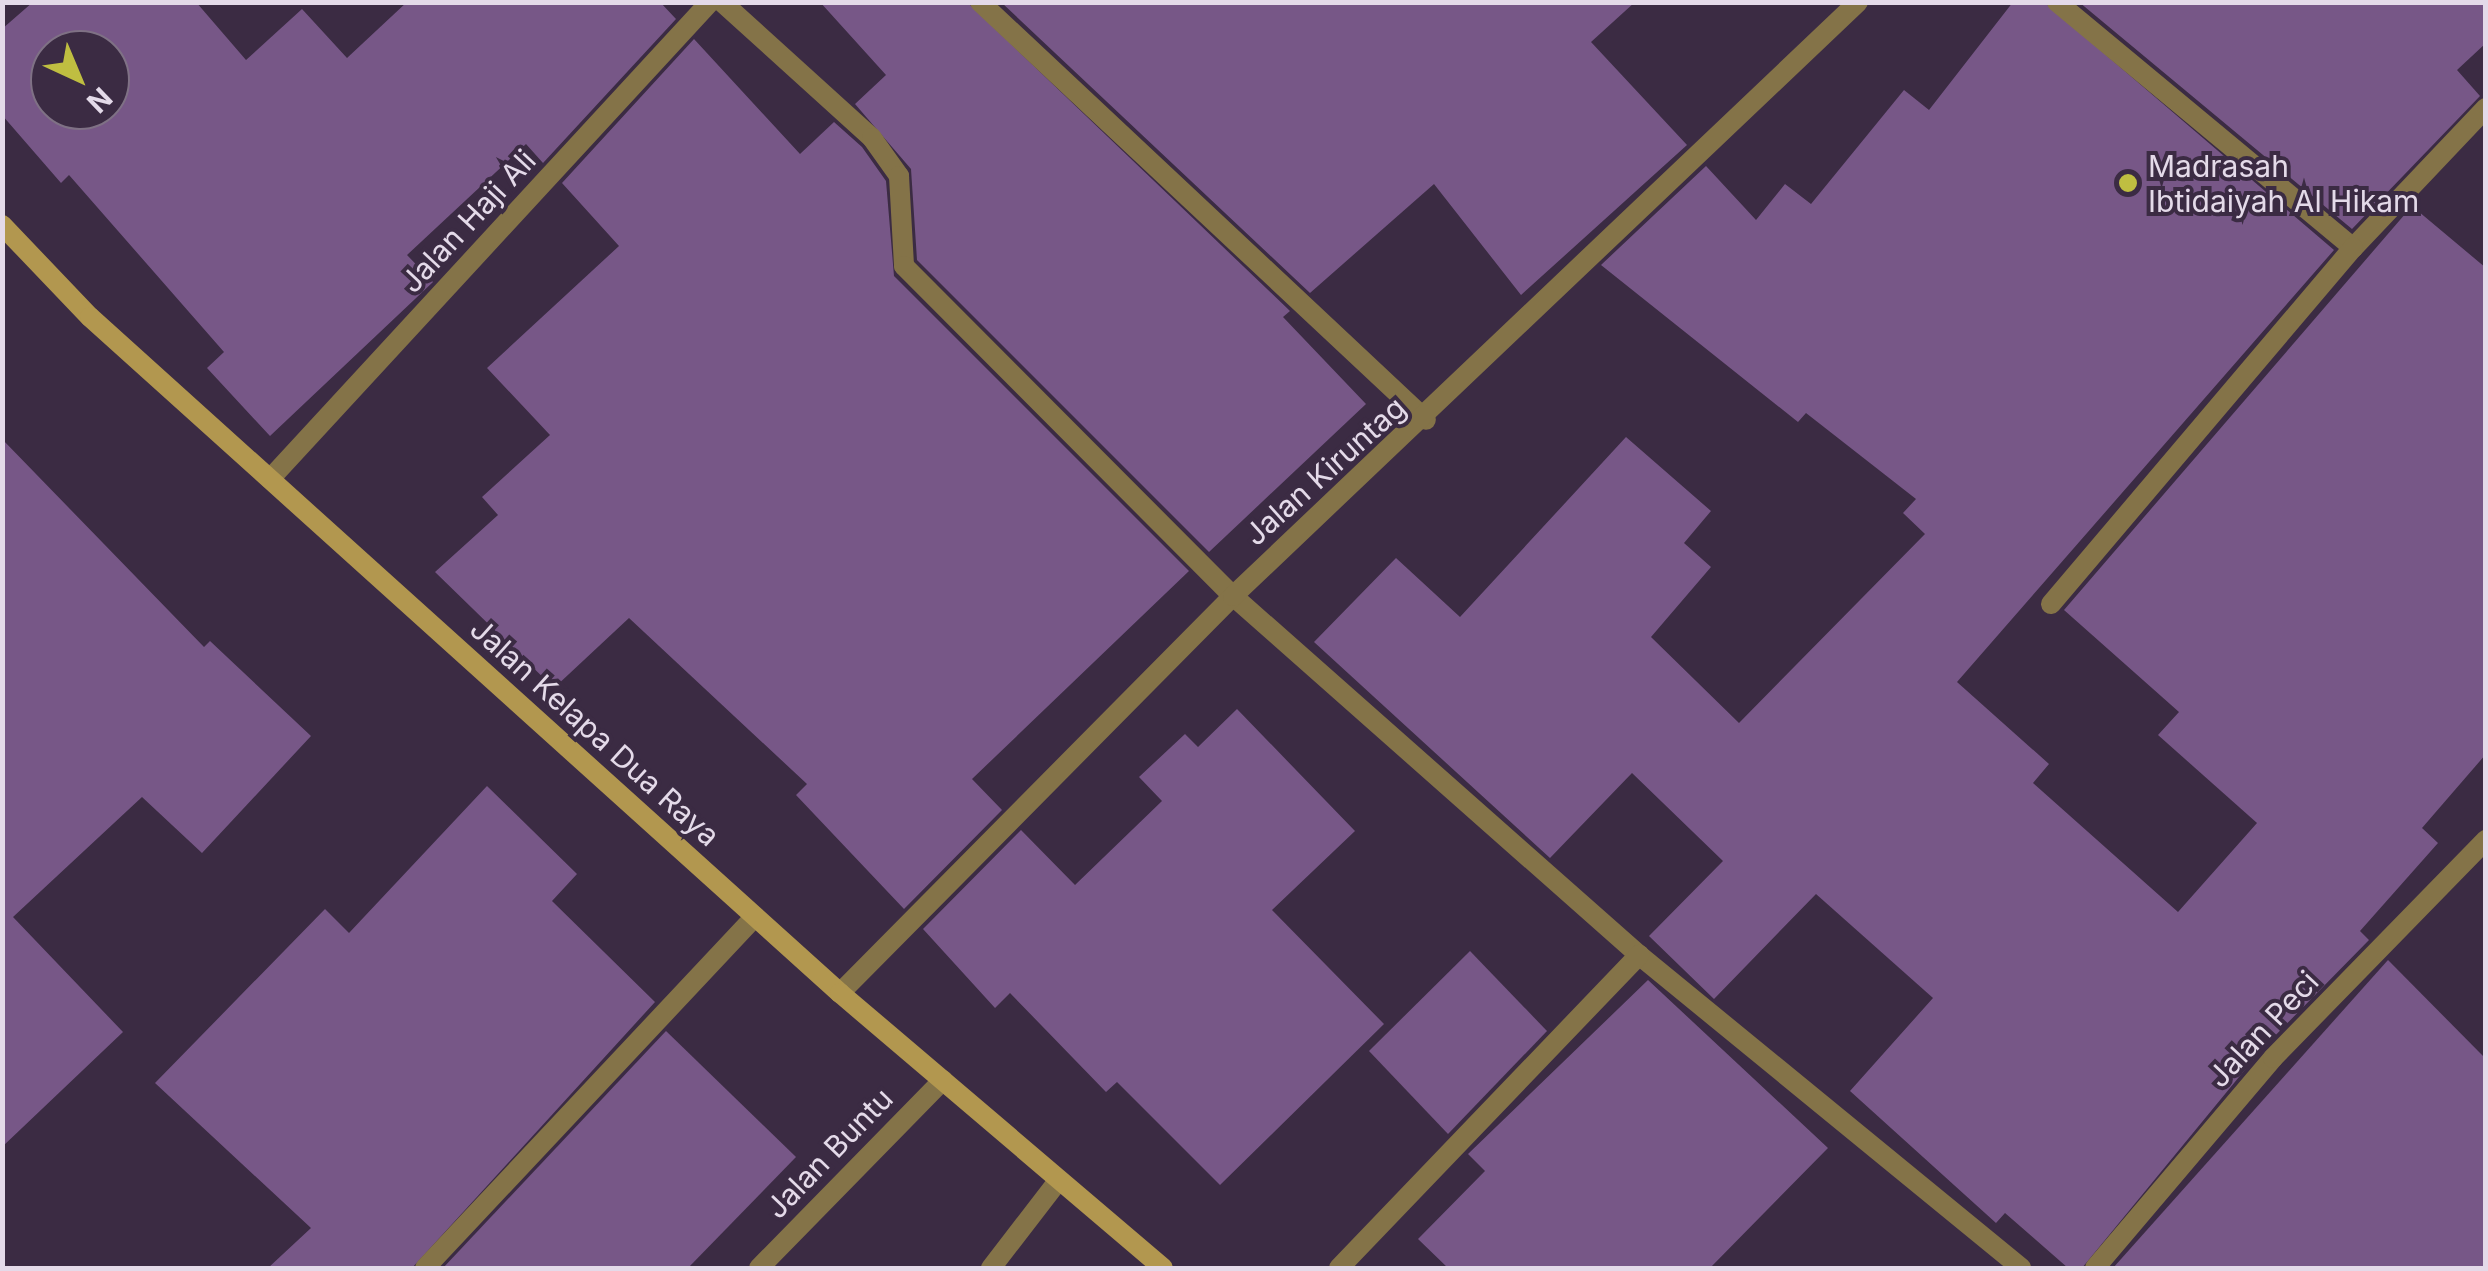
<!DOCTYPE html>
<style>
body{margin:0}
#map{position:relative;width:2488px;height:1271px;overflow:hidden;background:#3b2b43;font-family:Inter,sans-serif}
div>[style]{position:absolute}
.building>*{inset:0;background:#775787}
.street>*{height:20px;margin:-10px;padding:0 10px;transform-origin:10px;border-radius:10px;background:#847348}
.secondary>*{height:20px;margin:-10px;padding:0 10px;transform-origin:10px;border-radius:10px;background:#b2974f}
.dots>*{width:28px;height:28px;translate:-50% -50%;box-sizing:border-box;border:5px solid #3b2b43;border-radius:50%}
span{translate:-50% -50%;white-space:nowrap;text-align:center;line-height:1.15;-webkit-text-stroke:8px #3b2b43;paint-order:stroke}
.poi-label{font-size:30px;color:#e4dae9}
.left{translate:0 -50%;text-align:left}
.street-label{font-size:30px;color:#e4dae9}
.frame{position:absolute;inset:0;border:5px solid #e4dae9;pointer-events:none}
.north{position:absolute;left:30px;top:30px;width:100px;height:100px;box-sizing:border-box;background:#3b2b43;border:2px solid #7f7185;border-radius:50%;rotate:136deg;font-size:28px;font-weight:700;line-height:40px;text-align:center;color:#e4dae9}
.north::after{content:'';display:block;margin:auto;width:35px;height:45px;background:#bfbe41;clip-path:polygon(50% 0,100% 100%,50% 72%,0 100%)}
</style>
<div id="map">
<div class="building">
<i style="clip-path:polygon(evenodd,33px 2px,196px 2px,246px 60px,302px 9px,347px 58px,407px 2px,660px 2px,676px 19px,543px 163px,526px 144px,407px 255px,433px 282px,270px 436px,207px 368px,224px 352px,69px 175px,61px 183px,2px 115px,2px 29px,33px 2px,50px 50px,110px 50px,110px 110px,50px 110px,50px 50px)"></i>
<i style="clip-path:polygon(820px 2px,967px 2px,1290px 311px,1283px 317px,1366px 404px,1209px 552px,917px 260px,911px 169px,855px 104px,886px 75px)"></i>
<i style="clip-path:polygon(1001px 2px,1635px 2px,1591px 42px,1687px 145px,1521px 295px,1434px 184px,1310px 293px)"></i>
<i style="clip-path:polygon(2013px 2px,2044px 2px,2334px 250px,1957px 682px,2049px 764px,2033px 783px,2178px 912px,2257px 823px,2158px 735px,2179px 712px,2064px 610px,2412px 206px,2486px 268px,2486px 754px,2422px 828px,2438px 843px,2360px 931px,2369px 940px,2262px 1049px,2082px 1268px,2068px 1268px,2005px 1213px,1996px 1223px,1850px 1091px,1933px 998px,1816px 894px,1714px 999px,1649px 936px,1723px 861px,1632px 773px,1550px 858px,1314px 642px,1396px 558px,1460px 617px,1626px 437px,1711px 511px,1684px 543px,1711px 567px,1651px 637px,1739px 723px,1925px 534px,1903px 513px,1916px 499px,1806px 413px,1798px 422px,1601px 265px,1706px 166px,1756px 220px,1785px 184px,1811px 204px,1904px 90px,1929px 110px)"></i>
<i style="clip-path:polygon(2079px 2px,2486px 2px,2486px 43px,2457px 70px,2480px 96px,2352px 229px)"></i>
<i style="clip-path:polygon(694px 39px,800px 154px,834px 122px,862px 147px,886px 181px,894px 276px,1189px 571px,972px 779px,1002px 810px,904px 909px,796px 795px,807px 784px,629px 618px,554px 688px,435px 572px,498px 515px,482px 497px,550px 435px,487px 368px,619px 246px,562px 183px)"></i>
<i style="clip-path:polygon(2px 439px,204px 647px,210px 641px,311px 736px,202px 853px,142px 797px,13px 917px,123px 1032px,2px 1147px)"></i>
<i style="clip-path:polygon(1237px 709px,1355px 831px,1272px 910px,1384px 1024px,1220px 1185px,1117px 1082px,1106px 1092px,1010px 993px,995px 1008px,923px 929px,1021px 830px,1075px 885px,1162px 801px,1139px 777px,1185px 734px,1198px 747px)"></i>
<i style="clip-path:polygon(487px 786px,577px 874px,552px 901px,655px 1002px,412px 1268px,268px 1268px,311px 1228px,155px 1083px,325px 909px,349px 933px)"></i>
<i style="clip-path:polygon(1470px 951px,1547px 1031px,1448px 1134px,1369px 1051px)"></i>
<i style="clip-path:polygon(2388px 960px,2486px 1059px,2486px 1268px,2113px 1268px)"></i>
<i style="clip-path:polygon(1648px 980px,1828px 1148px,1710px 1268px,1448px 1268px,1418px 1239px,1485px 1171px,1468px 1154px)"></i>
<i style="clip-path:polygon(666px 1031px,796px 1157px,688px 1268px,443px 1268px)"></i>
</div>
<div class="street">
<i style="left:722px;top:2px;width:202px;rotate:42.2deg"></i>
<i style="left:872px;top:138px;width:47px;rotate:54.6deg"></i>
<i style="left:899px;top:176px;width:90px;rotate:86.8deg"></i>
<i style="left:904px;top:266px;width:466px;rotate:45.1deg"></i>
<i style="left:1233px;top:596px;width:542px;rotate:41.48deg"></i>
<i style="left:1639px;top:955px;width:494px;rotate:39.3deg"></i>
<i style="left:980px;top:2px;width:611px;rotate:43.14deg"></i>
<i style="left:2057px;top:2px;width:385px;rotate:39.7deg"></i>
<i style="left:2353px;top:248px;width:193px;rotate:-46.5deg"></i>
<i style="left:270px;top:479px;width:649px;rotate:-47.31deg"></i>
<i style="left:2051px;top:604px;width:467px;rotate:-49.7deg"></i>
<i style="left:840px;top:993px;width:559px;rotate:-45.29deg"></i>
<i style="left:1233px;top:596px;width:862px;rotate:-43.54deg"></i>
<i style="left:425px;top:1268px;width:482px;rotate:-46.8deg"></i>
<i style="left:759px;top:1268px;width:263px;rotate:-45.6deg"></i>
<i style="left:991px;top:1268px;width:110px;rotate:-52.4deg"></i>
<i style="left:1339px;top:1268px;width:434px;rotate:-46.2deg"></i>
<i style="left:2095px;top:1268px;width:275px;rotate:-49.7deg"></i>
<i style="left:2273px;top:1058px;width:305px;rotate:-45.7deg"></i>
</div>
<div class="secondary">
<i style="left:2px;top:225px;width:127px;rotate:46.3deg"></i>
<i style="left:90px;top:317px;width:1010px;rotate:42.03deg"></i>
<i style="left:840px;top:993px;width:424px;rotate:40.4deg"></i>
</div>
<div class="dots">
<i style="left:2128px;top:183px;background:#bfbe41"></i>
</div>
<div class="poi-label">
<span class="left" style="left:2148px;top:183px">Madrasah<br>Ibtidaiyah Al Hikam</span>
</div>
<div class="street-label">
<span style="left:468px;top:221px;rotate:-47deg">Jalan Haji Ali</span>
<span style="left:1325px;top:471px;rotate:-42deg">Jalan Kiruntag</span>
<span style="left:595px;top:732px;rotate:42deg">Jalan Kelapa Dua Raya</span>
<span style="left:2263px;top:1029px;rotate:-47deg">Jalan Peci</span>
<span style="left:829px;top:1153px;rotate:-46deg">Jalan Buntu</span>
</div>
<div class="frame"></div>
<div class="north">N</div>
</div>
